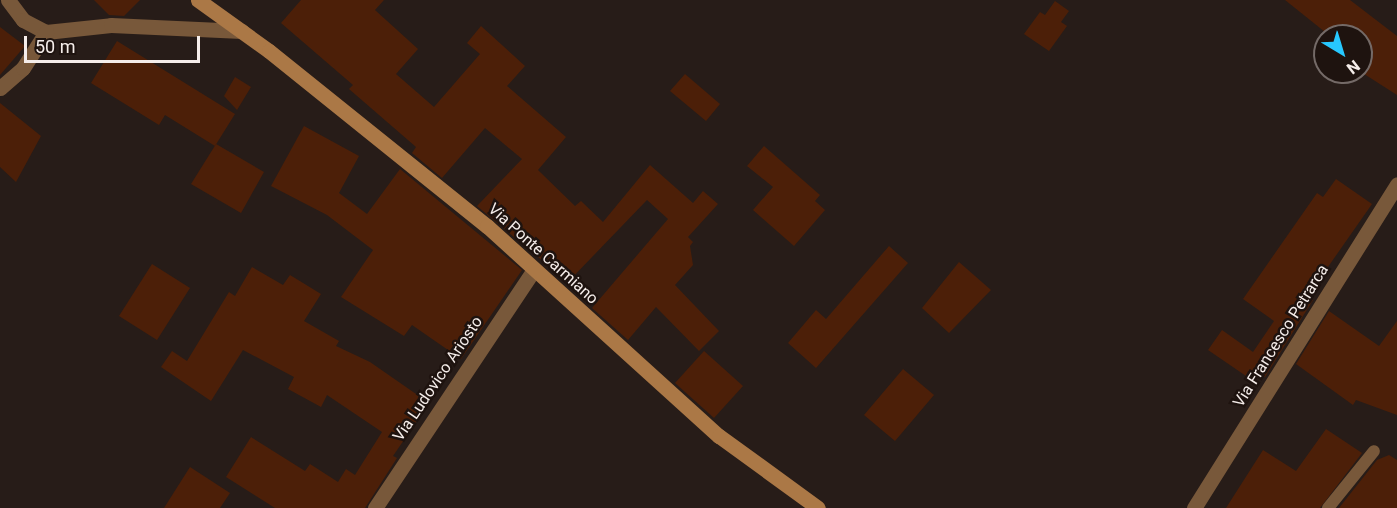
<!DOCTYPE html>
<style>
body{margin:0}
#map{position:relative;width:1397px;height:508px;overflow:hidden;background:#271c18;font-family:Roboto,sans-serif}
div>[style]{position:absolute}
.building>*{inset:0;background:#4c1f08}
.lane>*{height:12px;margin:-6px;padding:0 6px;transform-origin:6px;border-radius:6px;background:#78583a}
.street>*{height:15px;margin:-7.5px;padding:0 7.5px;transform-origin:7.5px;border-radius:7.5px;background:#78583a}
.secondary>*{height:15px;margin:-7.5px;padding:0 7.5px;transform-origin:7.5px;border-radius:7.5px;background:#ab7846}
span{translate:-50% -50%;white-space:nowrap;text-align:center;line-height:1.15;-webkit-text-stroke:5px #1e130f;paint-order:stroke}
.street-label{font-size:16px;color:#f5edea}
.north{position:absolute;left:1313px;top:24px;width:60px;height:60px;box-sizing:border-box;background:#1e130f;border:2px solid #746a67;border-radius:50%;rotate:142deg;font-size:16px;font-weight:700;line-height:24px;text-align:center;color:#f5edea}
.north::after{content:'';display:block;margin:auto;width:21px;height:27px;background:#27c8ff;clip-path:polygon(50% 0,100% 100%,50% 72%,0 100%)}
.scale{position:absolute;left:24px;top:36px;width:176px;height:27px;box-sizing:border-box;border:3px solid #f5edea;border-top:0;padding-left:8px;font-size:18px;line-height:21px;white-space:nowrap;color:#f5edea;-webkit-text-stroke:4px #1e130f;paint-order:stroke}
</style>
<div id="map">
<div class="building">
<i style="clip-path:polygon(94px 0,140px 0,124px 16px,109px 15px)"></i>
<i style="clip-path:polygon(301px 0,384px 0,375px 10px,418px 49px,396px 74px,434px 107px,480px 54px,467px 43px,481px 26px,525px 66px,507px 86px,566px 137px,538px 170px,575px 206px,581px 201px,603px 222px,650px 165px,693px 203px,703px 191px,718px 204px,688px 237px,693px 242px,690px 246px,693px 265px,675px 285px,719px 331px,699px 351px,656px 307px,628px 340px,592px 308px,668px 219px,647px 200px,568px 282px,477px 206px,522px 159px,485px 128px,442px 178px,412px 153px,416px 147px,349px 89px,353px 85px,281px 23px)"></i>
<i style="clip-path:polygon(1285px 0,1350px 0,1397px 36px,1397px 95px,1361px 72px,1361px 36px,1330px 36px)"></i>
<i style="clip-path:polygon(1055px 1px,1069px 11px,1061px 22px,1067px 26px,1049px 51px,1024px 34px,1040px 12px,1045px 15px)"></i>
<i style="clip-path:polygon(0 27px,25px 46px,0 75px)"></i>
<i style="clip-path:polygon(117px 41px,235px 114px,215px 146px,165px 115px,159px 125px,91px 83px)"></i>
<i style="clip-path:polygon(685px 74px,720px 104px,706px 121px,670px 91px)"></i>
<i style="clip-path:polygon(235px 77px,251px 87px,237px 110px,224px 96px)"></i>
<i style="clip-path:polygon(0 103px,41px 136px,16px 182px,0 167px)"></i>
<i style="clip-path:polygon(304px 126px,359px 156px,339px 193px,367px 214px,400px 169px,522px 270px,461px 359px,412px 325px,404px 336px,341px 297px,373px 250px,327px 215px,271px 186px)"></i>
<i style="clip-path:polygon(216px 144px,264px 172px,241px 213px,191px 184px)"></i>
<i style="clip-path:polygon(764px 146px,820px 195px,815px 201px,825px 210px,794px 246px,753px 210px,773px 187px,747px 166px)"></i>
<i style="clip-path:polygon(1336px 179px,1372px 204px,1307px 297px,1313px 300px,1265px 377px,1248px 371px,1246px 376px,1208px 350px,1222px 330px,1253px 352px,1274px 321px,1243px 299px,1317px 193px,1323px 197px)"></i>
<i style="clip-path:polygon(889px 246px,908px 263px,816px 368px,788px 343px,816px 310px,826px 319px)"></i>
<i style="clip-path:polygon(959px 262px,991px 290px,949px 333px,922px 308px)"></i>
<i style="clip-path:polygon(152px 264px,190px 288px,157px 340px,119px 316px)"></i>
<i style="clip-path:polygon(252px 267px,283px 285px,290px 275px,321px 294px,304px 321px,339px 341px,336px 346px,370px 362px,429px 403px,393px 456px,397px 458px,365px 508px,275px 508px,226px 477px,251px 437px,305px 471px,310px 464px,338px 482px,346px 469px,355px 475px,382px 432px,327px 395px,321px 407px,288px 389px,294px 377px,243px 350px,211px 401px,161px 367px,172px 351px,187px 361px,229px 292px,235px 296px)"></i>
<i style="clip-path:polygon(1329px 311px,1379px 346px,1397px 321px,1397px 415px,1356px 400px,1353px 405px,1296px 364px)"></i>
<i style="clip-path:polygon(704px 351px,743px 386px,714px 418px,675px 383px)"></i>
<i style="clip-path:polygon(903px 369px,934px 395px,895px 441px,864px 415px)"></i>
<i style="clip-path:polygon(1326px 429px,1362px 453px,1320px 508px,1226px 508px,1263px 450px,1296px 471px)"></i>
<i style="clip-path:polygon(1389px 455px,1397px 460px,1397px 508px,1339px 508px,1377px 460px)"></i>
<i style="clip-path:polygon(190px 467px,230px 493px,220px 508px,164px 508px)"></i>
</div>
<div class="lane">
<i style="left:1328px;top:508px;width:73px;rotate:-51.1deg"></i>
</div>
<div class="street">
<i style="left:8px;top:0;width:25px;rotate:53deg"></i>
<i style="left:23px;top:20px;width:26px;rotate:28deg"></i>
<i style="left:46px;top:32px;width:65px;rotate:-6.1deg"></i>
<i style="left:111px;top:25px;width:131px;rotate:2.6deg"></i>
<i style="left:0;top:88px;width:30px;rotate:-41deg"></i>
<i style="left:23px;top:68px;width:43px;rotate:-57.4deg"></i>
<i style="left:375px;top:508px;width:285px;rotate:-56.3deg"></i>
<i style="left:1194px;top:508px;width:382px;rotate:-57.9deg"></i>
</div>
<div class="secondary">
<i style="left:198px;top:0;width:87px;rotate:35.7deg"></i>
<i style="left:269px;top:51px;width:280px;rotate:38.8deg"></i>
<i style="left:487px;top:226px;width:313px;rotate:42.2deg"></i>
<i style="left:719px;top:436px;width:122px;rotate:36deg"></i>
</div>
<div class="street-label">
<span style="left:543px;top:254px;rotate:42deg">Via Ponte Carmiano</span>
<span style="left:1281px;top:336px;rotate:-58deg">Via Francesco Petrarca</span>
<span style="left:438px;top:379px;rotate:-56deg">Via Ludovico Ariosto</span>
</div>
<div class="north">N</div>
<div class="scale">50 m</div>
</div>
